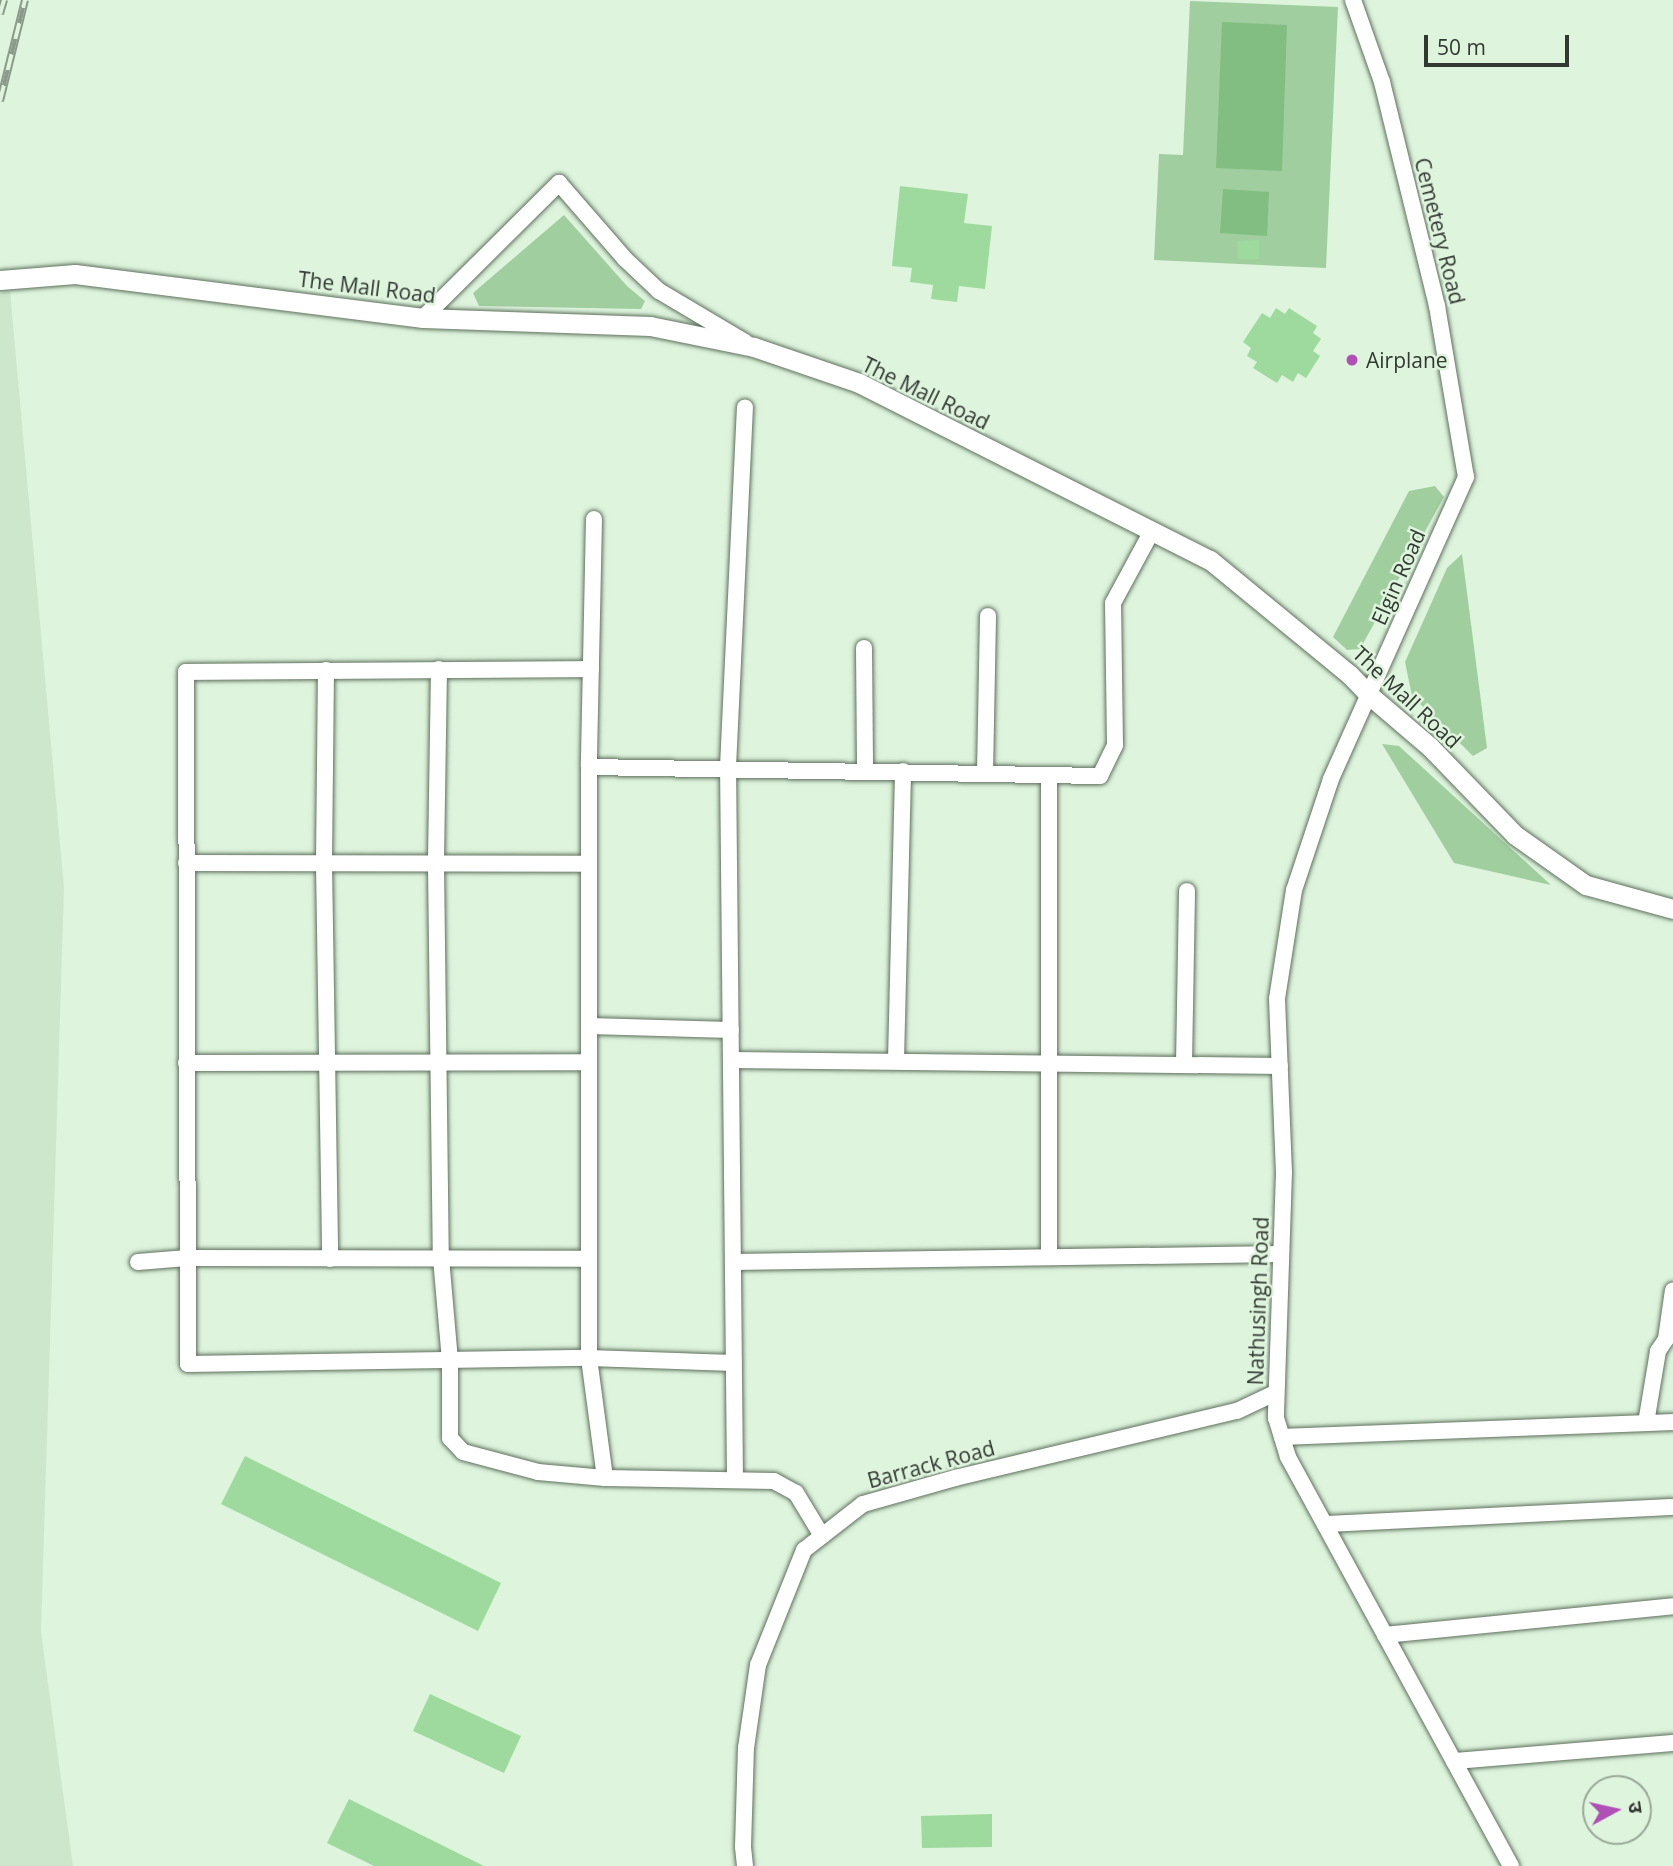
<!DOCTYPE html>
<meta charset="utf-8">
<style>
body{margin:0}
#map{position:relative;width:1673px;height:1866px;overflow:hidden;background:#def4dd;font-family:"Open Sans","Noto Sans Devanagari",sans-serif}
div>[style]{position:absolute}
.built>*{inset:0;background:#cde7cc}
.green>*{inset:0;background:#a0ce9f}
.water>*{inset:0;background:#82be82}
.building>*{inset:0;background:#9eda9d}
.roads{filter:drop-shadow(0 0 2px #5e705d) drop-shadow(0 0 2px #5e705d)}
.minor>*{height:16px;margin:-8px;padding:0 8px;transform-origin:8px;border-radius:8px;background:#fff}
.tertiary>*{height:19px;margin:-9.5px;padding:0 9.5px;transform-origin:9.5px;border-radius:9.5px;background:#fff}
.rail>*{height:8px;margin-top:-4px;transform-origin:0;background:repeating-linear-gradient(90deg,#def4dd 0 16px,#8b9b8b 0 32px);box-sizing:border-box;border-block:2px solid #8b9b8b}
.dots>*{width:19px;height:19px;translate:-50% -50%;box-sizing:border-box;border:4px solid #def4dd;border-radius:50%}
span{translate:-50% -50%;white-space:nowrap;text-align:center;line-height:1.15;-webkit-text-stroke:5px #def4dd;paint-order:stroke}
.street-label{font-size:21px;color:#313931}
.poi-label{font-size:21px;color:#313931}
.left{translate:0 -50%;text-align:left}
.north{position:absolute;left:1582px;top:1775px;width:70px;height:70px;box-sizing:border-box;background:#def4dd;border:2px solid #99a998;border-radius:50%;rotate:82deg;font-size:19px;font-weight:700;line-height:28px;text-align:center;color:#313931}
.north::after{content:'';display:block;margin:auto;width:24px;height:32px;background:#af4fb7;clip-path:polygon(50% 0,100% 100%,50% 72%,0 100%)}
.scale{position:absolute;left:1424px;top:35px;width:145px;height:32px;box-sizing:border-box;border:4px solid #313931;border-top:0;padding-left:9px;font-size:21px;line-height:24px;white-space:nowrap;color:#313931;-webkit-text-stroke:5px #def4dd;paint-order:stroke}
</style>
<div id="map">
<div class="built">
<i style="clip-path:polygon(10px 291px,64px 888px,41px 1632px,73px 1866px,0 1866px,0 293px)"></i>
</div>
<div class="green">
<i style="clip-path:polygon(1190px 1px,1338px 7px,1326px 268px,1154px 260px,1159px 154px,1183px 155px)"></i>
<i style="clip-path:polygon(564px 215px,627px 286px,645px 301px,641px 309px,479px 306px,473px 293px)"></i>
<i style="clip-path:polygon(1435px 486px,1444px 497px,1360px 649px,1347px 650px,1333px 637px,1409px 491px)"></i>
<i style="clip-path:polygon(1462px 554px,1487px 748px,1473px 756px,1412px 696px,1405px 662px,1447px 568px)"></i>
<i style="clip-path:polygon(1382px 744px,1399px 746px,1551px 885px,1454px 863px)"></i>
</div>
<div class="water">
<i style="clip-path:polygon(1222px 22px,1287px 25px,1282px 171px,1216px 168px)"></i>
<i style="clip-path:polygon(1223px 189px,1269px 192px,1267px 236px,1220px 233px)"></i>
</div>
<div class="building">
<i style="clip-path:polygon(900px 186px,968px 194px,964px 223px,992px 226px,985px 289px,959px 286px,957px 302px,931px 299px,933px 285px,910px 282px,912px 268px,892px 266px)"></i>
<i style="clip-path:polygon(1259px 240px,1259px 259px,1238px 259px,1237px 241px)"></i>
<i style="clip-path:polygon(1276px 308px,1285px 314px,1289px 308px,1317px 326px,1313px 333px,1321px 339px,1313px 351px,1320px 356px,1306px 378px,1298px 373px,1293px 382px,1282px 375px,1277px 383px,1253px 368px,1257px 362px,1247px 356px,1251px 348px,1243px 342px,1262px 313px,1270px 318px)"></i>
<i style="clip-path:polygon(245px 1456px,501px 1583px,478px 1631px,221px 1504px)"></i>
<i style="clip-path:polygon(430px 1694px,521px 1736px,504px 1773px,413px 1731px)"></i>
<i style="clip-path:polygon(349px 1799px,484px 1866px,374px 1866px,327px 1843px)"></i>
<i style="clip-path:polygon(992px 1814px,992px 1847px,922px 1848px,921px 1816px)"></i>
</div>
<div class="roads">
<div class="minor">
<i style="left:1353px;top:0;width:87px;rotate:70.5deg"></i>
<i style="left:1382px;top:82px;width:231px;rotate:76.2deg"></i>
<i style="left:1437px;top:306px;width:173px;rotate:80.4deg"></i>
<i style="left:1466px;top:477px;width:331px;rotate:114.1deg"></i>
<i style="left:1331px;top:779px;width:117px;rotate:108.4deg"></i>
<i style="left:1294px;top:890px;width:110px;rotate:98.9deg"></i>
<i style="left:1277px;top:999px;width:173px;rotate:87.7deg"></i>
<i style="left:1284px;top:1172px;width:246px;rotate:91.9deg"></i>
<i style="left:1276px;top:1418px;width:41px;rotate:72.9deg"></i>
<i style="left:1288px;top:1457px;width:466px;rotate:61.4deg"></i>
<i style="left:423px;top:318px;width:192px;rotate:-44.8deg"></i>
<i style="left:559px;top:183px;width:101px;rotate:49deg"></i>
<i style="left:625px;top:259px;width:47px;rotate:43.3deg"></i>
<i style="left:659px;top:291px;width:100px;rotate:30.7deg"></i>
<i style="left:594px;top:519px;width:248px;rotate:91.2deg"></i>
<i style="left:589px;top:767px;width:591px;rotate:90deg"></i>
<i style="left:589px;top:1358px;width:121px;rotate:82.4deg"></i>
<i style="left:864px;top:648px;width:123px;rotate:89.5deg"></i>
<i style="left:439px;top:669px;width:195px;rotate:90.9deg"></i>
<i style="left:436px;top:864px;width:394px;rotate:89.3deg"></i>
<i style="left:441px;top:1258px;width:102px;rotate:85deg"></i>
<i style="left:450px;top:1360px;width:78px;rotate:90deg"></i>
<i style="left:450px;top:1438px;width:19px;rotate:47deg"></i>
<i style="left:463px;top:1452px;width:78px;rotate:14.9deg"></i>
<i style="left:538px;top:1472px;width:67px;rotate:5.1deg"></i>
<i style="left:605px;top:1478px;width:169px;rotate:1deg"></i>
<i style="left:774px;top:1481px;width:25px;rotate:29deg"></i>
<i style="left:796px;top:1493px;width:50px;rotate:58.8deg"></i>
<i style="left:591px;top:669px;width:405px;rotate:179.6deg"></i>
<i style="left:186px;top:672px;width:692px;rotate:89.83deg"></i>
<i style="left:188px;top:1364px;width:401px;rotate:-0.9deg"></i>
<i style="left:589px;top:1358px;width:145px;rotate:2deg"></i>
<i style="left:326px;top:670px;width:194px;rotate:90.6deg"></i>
<i style="left:324px;top:864px;width:395px;rotate:89.1deg"></i>
<i style="left:589px;top:767px;width:511px;rotate:1.01deg"></i>
<i style="left:1100px;top:776px;width:34px;rotate:-64deg"></i>
<i style="left:1115px;top:745px;width:142px;rotate:-90.8deg"></i>
<i style="left:1113px;top:603px;width:82px;rotate:-61.6deg"></i>
<i style="left:985px;top:773px;width:157px;rotate:-88.9deg"></i>
<i style="left:186px;top:863px;width:403px;rotate:0.1deg"></i>
<i style="left:589px;top:1026px;width:142px;rotate:1.6deg"></i>
<i style="left:731px;top:1060px;width:549px;rotate:0.63deg"></i>
<i style="left:896px;top:1060px;width:289px;rotate:-88.6deg"></i>
<i style="left:186px;top:1063px;width:403px;rotate:-0.1deg"></i>
<i style="left:1184px;top:1064px;width:173px;rotate:-89deg"></i>
<i style="left:1049px;top:1257px;width:482px;rotate:-90deg"></i>
<i style="left:138px;top:1262px;width:49px;rotate:-4.7deg"></i>
<i style="left:187px;top:1258px;width:402px;rotate:0.1deg"></i>
<i style="left:733px;top:1262px;width:548px;rotate:-0.84deg"></i>
<i style="left:1646px;top:1423px;width:73px;rotate:-80.5deg"></i>
<i style="left:1658px;top:1351px;width:14px;rotate:-56deg"></i>
<i style="left:1666px;top:1339px;width:49px;rotate:-81.9deg"></i>
<i style="left:1282px;top:1437px;width:391px;rotate:-2.2deg"></i>
<i style="left:735px;top:1478px;width:711px;rotate:-90.56deg"></i>
<i style="left:728px;top:767px;width:360px;rotate:-87.3deg"></i>
<i style="left:1325px;top:1524px;width:348px;rotate:-2.8deg"></i>
<i style="left:1385px;top:1635px;width:289px;rotate:-5.7deg"></i>
<i style="left:1454px;top:1761px;width:220px;rotate:-4.7deg"></i>
<i style="left:745px;top:1866px;width:19px;rotate:-96deg"></i>
<i style="left:743px;top:1847px;width:99px;rotate:-88.3deg"></i>
<i style="left:746px;top:1748px;width:84px;rotate:-81.8deg"></i>
<i style="left:758px;top:1665px;width:124px;rotate:-68.2deg"></i>
<i style="left:804px;top:1550px;width:75px;rotate:-37.9deg"></i>
<i style="left:863px;top:1504px;width:96px;rotate:-15.8deg"></i>
<i style="left:955px;top:1478px;width:290px;rotate:-13.4deg"></i>
<i style="left:1237px;top:1411px;width:42px;rotate:-25.3deg"></i>
</div>
<div class="tertiary">
<i style="left:0;top:280px;width:75px;rotate:-4.6deg"></i>
<i style="left:75px;top:274px;width:351px;rotate:7.2deg"></i>
<i style="left:423px;top:318px;width:227px;rotate:2deg"></i>
<i style="left:650px;top:326px;width:106px;rotate:11.4deg"></i>
<i style="left:754px;top:347px;width:111px;rotate:18.9deg"></i>
<i style="left:859px;top:383px;width:393px;rotate:26.8deg"></i>
<i style="left:1210px;top:560px;width:180px;rotate:39.4deg"></i>
<i style="left:1349px;top:674px;width:28px;rotate:46deg"></i>
<i style="left:1368px;top:694px;width:82px;rotate:40.5deg"></i>
<i style="left:1430px;top:747px;width:122px;rotate:46deg"></i>
<i style="left:1515px;top:835px;width:87px;rotate:35.2deg"></i>
<i style="left:1586px;top:885px;width:90px;rotate:15.4deg"></i>
</div>
</div>
<div class="rail">
<i style="left:0;top:14px;width:15px;rotate:-74deg"></i>
<i style="left:0;top:101px;width:104px;rotate:-76.1deg"></i>
</div>
<div class="dots">
<i style="left:1352px;top:360px;background:#af4fb7"></i>
</div>
<div class="street-label">
<span style="left:1440px;top:231px;rotate:76deg">Cemetery Road</span>
<span style="left:367px;top:287px;rotate:7deg">The Mall Road</span>
<span style="left:926px;top:393px;rotate:26deg">The Mall Road</span>
<span style="left:1398px;top:577px;rotate:-66deg">Elgin Road</span>
<span style="left:1407px;top:697px;rotate:43deg">The Mall Road</span>
<span style="left:1258px;top:1301px;rotate:-88deg">Nathusingh Road</span>
<span style="left:931px;top:1464px;rotate:-15deg">Barrack Road</span>
</div>
<div class="poi-label">
<span class="left" style="left:1366px;top:360px">Airplane</span>
</div>
<div class="north">उ</div>
<div class="scale">50 m</div>
</div>
